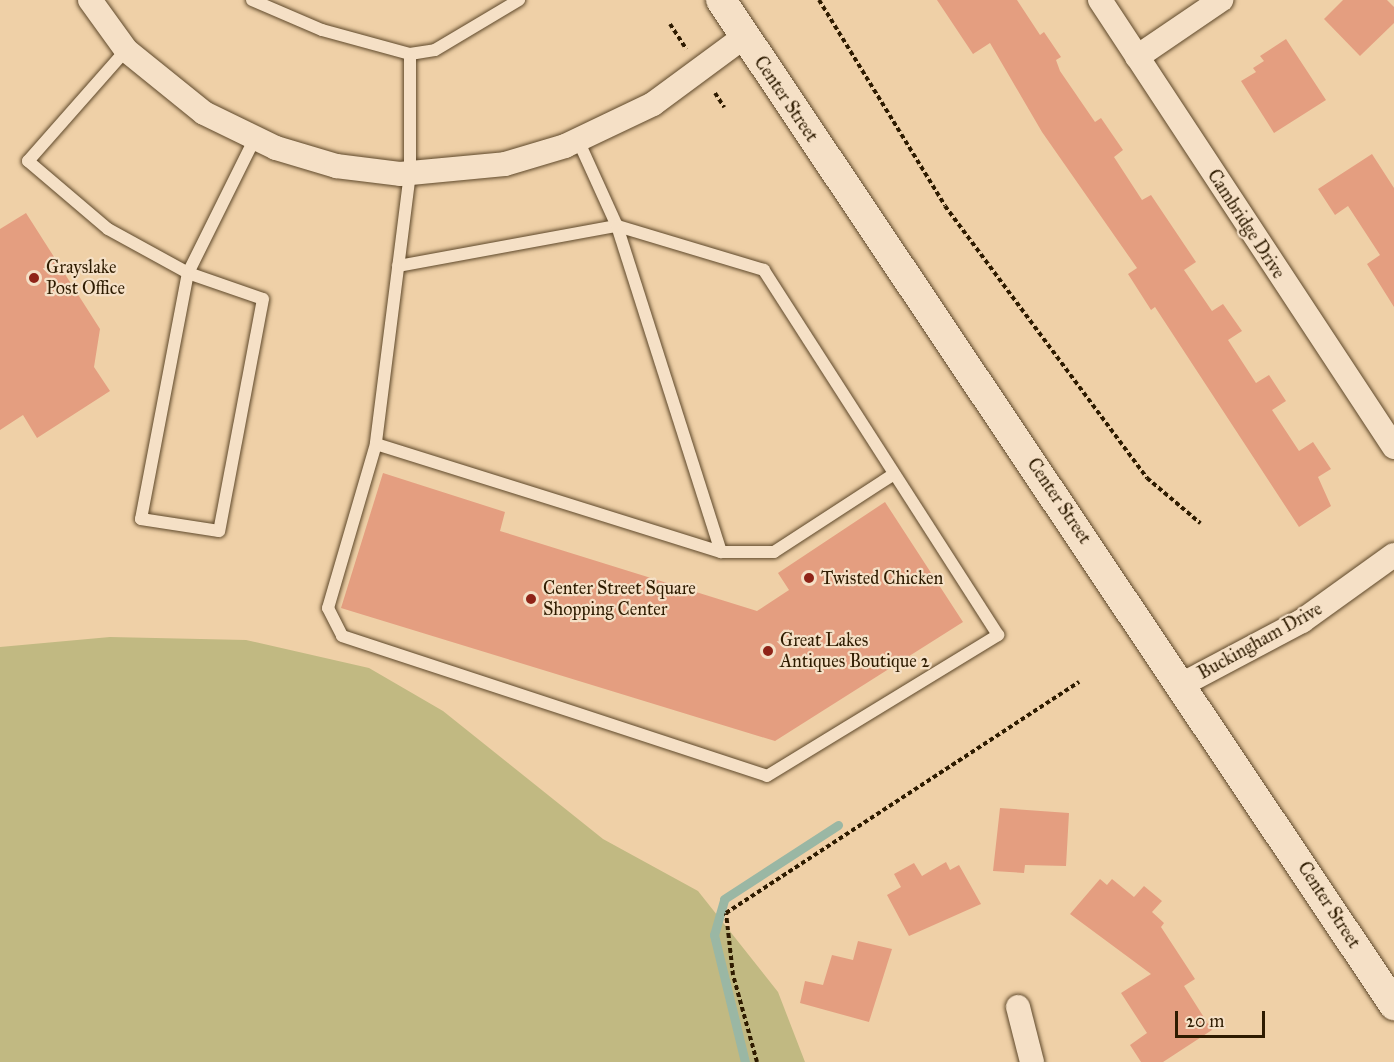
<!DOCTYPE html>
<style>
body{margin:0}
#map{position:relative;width:1394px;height:1062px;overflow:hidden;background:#efd0a7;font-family:"IM FELL Great Primer",serif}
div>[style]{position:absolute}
.green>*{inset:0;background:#c1b982}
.stream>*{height:9px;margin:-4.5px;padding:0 4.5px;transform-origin:4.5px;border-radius:4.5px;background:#9ab7a4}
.building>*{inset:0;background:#e49e80}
.path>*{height:4px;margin-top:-2px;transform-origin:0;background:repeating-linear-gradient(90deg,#2e1b00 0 4.5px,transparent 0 7.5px)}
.roads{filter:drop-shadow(0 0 2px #5e482a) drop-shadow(0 0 2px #5e482a)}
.service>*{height:12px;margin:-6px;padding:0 6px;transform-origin:6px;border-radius:6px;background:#f5e0c6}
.minor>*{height:24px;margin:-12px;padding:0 12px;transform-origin:12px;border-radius:12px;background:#f5e0c6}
.tertiary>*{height:30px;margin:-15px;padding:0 15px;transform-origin:15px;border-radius:15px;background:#f5e0c6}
.dots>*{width:16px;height:16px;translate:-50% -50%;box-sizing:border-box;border:3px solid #f5e0c6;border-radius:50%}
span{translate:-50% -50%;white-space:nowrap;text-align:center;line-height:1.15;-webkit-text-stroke:4.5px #f5e0c6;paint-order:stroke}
.street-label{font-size:18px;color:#2e1b00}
.poi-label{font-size:18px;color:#2e1b00}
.left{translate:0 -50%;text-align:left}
.scale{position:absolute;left:1175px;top:1011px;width:90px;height:27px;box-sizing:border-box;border:3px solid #2e1b00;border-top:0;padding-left:8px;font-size:18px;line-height:21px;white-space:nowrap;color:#2e1b00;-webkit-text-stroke:4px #f5e0c6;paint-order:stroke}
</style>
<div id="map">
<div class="green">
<i style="clip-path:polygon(110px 637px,246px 640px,369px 668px,443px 711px,603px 839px,698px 891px,778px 992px,805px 1062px,0 1062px,0 647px)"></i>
</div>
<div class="stream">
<i style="left:745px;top:1062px;width:131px;rotate:-103.7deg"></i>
<i style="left:714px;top:935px;width:37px;rotate:-74deg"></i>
<i style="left:724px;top:899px;width:136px;rotate:-33deg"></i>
</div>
<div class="building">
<i style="clip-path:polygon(937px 0,1017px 0,1040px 35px,1044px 32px,1061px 57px,1056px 60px,1060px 71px,1095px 122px,1101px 118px,1123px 150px,1114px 157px,1142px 200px,1151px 195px,1196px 262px,1184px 270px,1212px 311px,1223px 304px,1242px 331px,1228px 340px,1256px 383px,1269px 375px,1286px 401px,1272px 410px,1299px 451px,1313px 442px,1331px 469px,1318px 477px,1331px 506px,1299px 527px,1155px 307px,1151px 310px,1128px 274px,1137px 268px,1042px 132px,990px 43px,973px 54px)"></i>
<i style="clip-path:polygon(1343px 0,1387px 0,1394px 7px,1394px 23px,1360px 56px,1324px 19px)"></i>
<i style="clip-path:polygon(1286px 39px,1326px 100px,1274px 133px,1241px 81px,1256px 72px,1253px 68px,1264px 61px,1260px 56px)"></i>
<i style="clip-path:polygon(1372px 154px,1394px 188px,1394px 307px,1367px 264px,1380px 255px,1348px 206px,1335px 215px,1318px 189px)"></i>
<i style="clip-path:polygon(26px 213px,100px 329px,94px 367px,110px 391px,37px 438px,23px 415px,0 430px,0 229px)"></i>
<i style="clip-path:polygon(383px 473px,505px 512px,500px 531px,757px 611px,789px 590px,778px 573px,885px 502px,963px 622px,775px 741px,341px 608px)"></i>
<i style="clip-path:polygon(1000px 808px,1069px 813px,1066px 866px,1025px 865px,1024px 873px,993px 871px)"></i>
<i style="clip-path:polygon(946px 862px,950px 870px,959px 865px,981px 904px,909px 936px,887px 895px,901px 887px,894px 874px,914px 863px,922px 876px)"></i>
<i style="clip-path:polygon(1100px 879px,1107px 885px,1112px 879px,1134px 897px,1144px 886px,1162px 901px,1152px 912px,1164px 923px,1161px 927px,1195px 979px,1184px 986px,1212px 1030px,1163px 1062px,1141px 1062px,1130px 1045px,1147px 1033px,1121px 993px,1151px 974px,1070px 914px)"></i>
<i style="clip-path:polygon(858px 941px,892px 949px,869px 1022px,800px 1003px,805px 981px,823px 985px,832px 955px,853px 960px)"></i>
</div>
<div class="path">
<i style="left:819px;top:0;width:241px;rotate:58.5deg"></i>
<i style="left:945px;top:206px;width:339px;rotate:53.4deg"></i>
<i style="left:1147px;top:478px;width:70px;rotate:40.3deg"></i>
<i style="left:670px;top:24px;width:30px;rotate:57deg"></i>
<i style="left:715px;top:93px;width:17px;rotate:57deg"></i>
<i style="left:757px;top:1062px;width:90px;rotate:-105.4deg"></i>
<i style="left:733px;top:975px;width:62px;rotate:-96.4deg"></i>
<i style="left:726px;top:913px;width:422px;rotate:-33.2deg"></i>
</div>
<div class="roads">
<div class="service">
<i style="left:252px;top:0;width:76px;rotate:23.2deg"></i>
<i style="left:322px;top:30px;width:91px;rotate:15.3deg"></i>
<i style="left:410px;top:54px;width:25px;rotate:-9deg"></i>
<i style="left:435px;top:50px;width:98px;rotate:-30.8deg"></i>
<i style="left:126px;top:50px;width:148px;rotate:131.4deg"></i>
<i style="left:28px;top:161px;width:105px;rotate:40.4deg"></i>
<i style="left:108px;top:229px;width:91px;rotate:28.8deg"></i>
<i style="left:188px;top:273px;width:79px;rotate:19.1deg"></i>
<i style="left:263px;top:299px;width:236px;rotate:100.7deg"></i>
<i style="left:219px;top:531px;width:79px;rotate:-171.3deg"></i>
<i style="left:141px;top:519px;width:250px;rotate:-79.2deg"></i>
<i style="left:188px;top:273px;width:151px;rotate:-63.6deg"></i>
<i style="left:410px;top:54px;width:119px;rotate:90deg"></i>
<i style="left:410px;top:173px;width:273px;rotate:97.2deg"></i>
<i style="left:376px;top:444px;width:171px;rotate:106.3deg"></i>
<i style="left:328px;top:608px;width:31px;rotate:63deg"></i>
<i style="left:342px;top:636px;width:447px;rotate:18.2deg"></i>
<i style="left:767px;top:776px;width:271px;rotate:-31.4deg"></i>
<i style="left:998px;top:635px;width:434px;rotate:-122.7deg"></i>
<i style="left:764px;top:270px;width:153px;rotate:-163.3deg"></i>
<i style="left:617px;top:226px;width:94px;rotate:-114.4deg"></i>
<i style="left:398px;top:266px;width:223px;rotate:-10.4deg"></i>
<i style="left:617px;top:226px;width:342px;rotate:72.3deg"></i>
<i style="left:376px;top:444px;width:362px;rotate:17.4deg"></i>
<i style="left:721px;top:552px;width:53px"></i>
<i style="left:774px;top:552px;width:143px;rotate:-33deg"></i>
</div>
<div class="minor">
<i style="left:90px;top:0;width:62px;rotate:54.2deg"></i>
<i style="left:126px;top:50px;width:100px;rotate:38.9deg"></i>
<i style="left:204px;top:113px;width:80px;rotate:25.9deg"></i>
<i style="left:276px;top:148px;width:63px;rotate:16.7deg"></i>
<i style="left:336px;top:166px;width:64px;rotate:7.1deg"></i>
<i style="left:400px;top:174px;width:105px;rotate:-5.4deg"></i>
<i style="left:505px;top:164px;width:63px;rotate:-16.7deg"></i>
<i style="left:565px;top:146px;width:98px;rotate:-25.5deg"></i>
<i style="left:653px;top:104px;width:113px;rotate:-36.4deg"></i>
<i style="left:1100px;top:0;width:535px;rotate:56.67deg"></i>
<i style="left:1137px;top:57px;width:102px;rotate:-34.2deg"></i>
<i style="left:1183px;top:684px;width:135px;rotate:-27.9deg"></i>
<i style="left:1302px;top:621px;width:113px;rotate:-35.7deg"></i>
<i style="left:1018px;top:1007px;width:57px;rotate:75.7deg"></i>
</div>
<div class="tertiary">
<i style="left:721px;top:0;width:1210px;rotate:56.19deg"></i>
</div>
</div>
<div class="dots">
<i style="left:34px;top:278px;background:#8f2418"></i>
<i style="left:809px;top:578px;background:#8f2418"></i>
<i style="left:531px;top:599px;background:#8f2418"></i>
<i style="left:768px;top:651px;background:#8f2418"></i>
</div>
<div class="street-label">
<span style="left:786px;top:99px;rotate:56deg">Center Street</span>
<span style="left:1246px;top:224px;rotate:57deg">Cambridge Drive</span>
<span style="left:1059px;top:501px;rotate:56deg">Center Street</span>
<span style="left:1260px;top:641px;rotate:-29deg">Buckingham Drive</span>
<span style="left:1329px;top:905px;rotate:57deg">Center Street</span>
</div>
<div class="poi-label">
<span class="left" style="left:46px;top:278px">Grayslake<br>Post Office</span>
<span class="left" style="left:821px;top:578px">Twisted Chicken</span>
<span class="left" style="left:543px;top:599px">Center Street Square<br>Shopping Center</span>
<span class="left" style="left:780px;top:651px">Great Lakes<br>Antiques Boutique 2</span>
</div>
<div class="scale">20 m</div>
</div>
